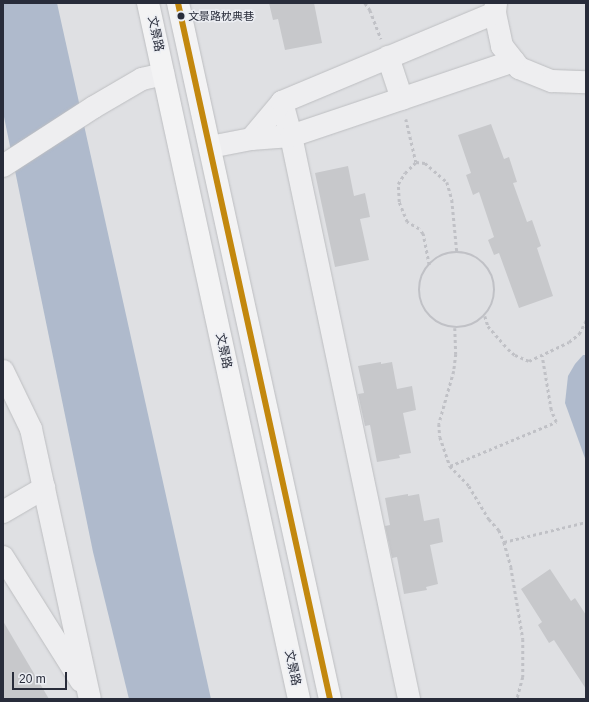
<!DOCTYPE html>
<meta charset="utf-8">
<style>
body{margin:0}
#map{position:relative;width:589px;height:702px;overflow:hidden;background:#dfe0e3;font-family:Helvetica,"Noto Sans SC",sans-serif}
div>[style]{position:absolute}
.water>*{inset:0;background:#afbacc}
.building>*{inset:0;background:#c7c8cb}
.path>*{height:2.5px;margin-top:-1.25px;transform-origin:0;background:repeating-linear-gradient(90deg,#c0c1c6 0 3px,transparent 0 6px)}
.path>.ring{margin:-1.25px;padding:0;box-sizing:content-box;background:none;border:2.5px solid #c0c1c6;border-radius:50%}
.roads{filter:drop-shadow(0 0 1px #bdbec1) drop-shadow(0 0 1px #bdbec1)}
.minor>*{height:22px;margin:-11px;padding:0 11px;transform-origin:11px;border-radius:11px;background:#eeeef0}
.major>*{height:22px;margin:-11px;padding:0 11px;transform-origin:11px;border-radius:11px;background:#f3f3f4}
.bus-1>*{height:6px;margin:-3px;padding:0 3px;transform-origin:3px;border-radius:3px;background:#c3880e}
.dots>*{width:11px;height:11px;translate:-50% -50%;box-sizing:border-box;border:2px solid #eceef3;border-radius:50%}
span{translate:-50% -50%;white-space:nowrap;text-align:center;line-height:1.15;-webkit-text-stroke:3px #eceef3;paint-order:stroke}
.bus-label{font-size:11px;color:#282c3a}
.left{translate:0 -50%;text-align:left}
.street-label{font-size:12px;color:#282c3a}
.frame{position:absolute;inset:0;border:4px solid #282c3a;pointer-events:none}
.scale{position:absolute;left:12px;top:672px;width:55px;height:18px;box-sizing:border-box;border:2px solid #282c3a;border-top:0;padding-left:5px;font-size:12px;line-height:14px;white-space:nowrap;color:#282c3a;-webkit-text-stroke:3px #eceef3;paint-order:stroke}
</style>
<div id="map">
<div class="water">
<i style="clip-path:polygon(3px 3px,57px 3px,211px 699px,129px 699px,93px 552px,3px 112px)"></i>
<i style="clip-path:polygon(583px 355px,586px 355px,586px 461px,565px 403px,568px 376px,575px 364px)"></i>
</div>
<div class="building">
<i style="clip-path:polygon(269px 3px,314px 3px,322px 43px,285px 50px,278px 19px,273px 20px)"></i>
<i style="clip-path:polygon(491px 124px,504px 159px,509px 157px,517px 182px,513px 183px,527px 222px,532px 220px,541px 246px,537px 248px,553px 296px,519px 308px,499px 253px,494px 255px,488px 240px,494px 237px,479px 192px,473px 195px,466px 175px,471px 173px,458px 135px)"></i>
<i style="clip-path:polygon(348px 166px,354px 196px,365px 193px,370px 217px,360px 219px,369px 260px,335px 267px,315px 173px)"></i>
<i style="clip-path:polygon(381px 362px,381px 364px,392px 362px,397px 389px,412px 386px,416px 410px,403px 413px,411px 453px,399px 455px,400px 458px,377px 462px,370px 425px,365px 426px,358px 394px,364px 393px,358px 366px)"></i>
<i style="clip-path:polygon(408px 494px,408px 496px,419px 494px,424px 521px,439px 518px,443px 542px,430px 545px,438px 584px,426px 587px,427px 590px,404px 594px,397px 557px,392px 558px,385px 526px,390px 525px,385px 498px)"></i>
<i style="clip-path:polygon(550px 569px,571px 601px,575px 598px,586px 615px,586px 689px,554px 640px,549px 643px,538px 625px,542px 622px,521px 589px)"></i>
<i style="clip-path:polygon(3px 621px,49px 699px,3px 699px)"></i>
</div>
<div class="path">
<i style="left:365px;top:3px;width:9px;rotate:54deg"></i>
<i style="left:370px;top:10px;width:31px;rotate:69deg"></i>
<i style="left:406px;top:119px;width:44px;rotate:76.9deg"></i>
<i class="ring" style="left:419px;top:252px;width:73.5px;height:73.5px"></i>
<i style="left:429px;top:265px;width:32px;rotate:-101deg"></i>
<i style="left:423px;top:234px;width:6px;rotate:-129deg"></i>
<i style="left:419px;top:229px;width:14px;rotate:-150deg"></i>
<i style="left:407px;top:222px;width:22px;rotate:-112deg"></i>
<i style="left:399px;top:202px;width:18px;rotate:-93deg"></i>
<i style="left:398px;top:184px;width:13px;rotate:-58deg"></i>
<i style="left:405px;top:173px;width:16px;rotate:-45deg"></i>
<i style="left:416px;top:162px;width:9px;rotate:6deg"></i>
<i style="left:425px;top:163px;width:29px;rotate:41deg"></i>
<i style="left:447px;top:182px;width:19px;rotate:74deg"></i>
<i style="left:452px;top:200px;width:52px;rotate:84.5deg"></i>
<i style="left:485px;top:316px;width:10px;rotate:73deg"></i>
<i style="left:488px;top:326px;width:30px;rotate:49deg"></i>
<i style="left:508px;top:349px;width:9px;rotate:41deg"></i>
<i style="left:515px;top:355px;width:15px;rotate:23deg"></i>
<i style="left:529px;top:361px;width:44px;rotate:-25.4deg"></i>
<i style="left:569px;top:342px;width:13px;rotate:-39deg"></i>
<i style="left:579px;top:334px;width:16px;rotate:-63deg"></i>
<i style="left:455px;top:328px;width:26px;rotate:88deg"></i>
<i style="left:456px;top:354px;width:17px;rotate:97deg"></i>
<i style="left:454px;top:371px;width:55px;rotate:105.8deg"></i>
<i style="left:439px;top:424px;width:13px;rotate:86deg"></i>
<i style="left:440px;top:437px;width:31px;rotate:71deg"></i>
<i style="left:450px;top:466px;width:28px;rotate:46deg"></i>
<i style="left:469px;top:486px;width:39px;rotate:59deg"></i>
<i style="left:489px;top:519px;width:15px;rotate:48deg"></i>
<i style="left:499px;top:530px;width:13px;rotate:67deg"></i>
<i style="left:504px;top:542px;width:26px;rotate:74deg"></i>
<i style="left:511px;top:567px;width:73px;rotate:80.5deg"></i>
<i style="left:523px;top:639px;width:38px;rotate:90deg"></i>
<i style="left:523px;top:677px;width:23px;rotate:105deg"></i>
<i style="left:450px;top:466px;width:115px;rotate:-22.5deg"></i>
<i style="left:556px;top:422px;width:13px;rotate:-113deg"></i>
<i style="left:551px;top:410px;width:55px;rotate:-99.5deg"></i>
<i style="left:504px;top:542px;width:84px;rotate:-13.7deg"></i>
</div>
<div class="roads">
<div class="minor">
<i style="left:496px;top:3px;width:10px;rotate:96deg"></i>
<i style="left:495px;top:13px;width:34px;rotate:78deg"></i>
<i style="left:502px;top:46px;width:28px;rotate:52deg"></i>
<i style="left:519px;top:68px;width:35px;rotate:22deg"></i>
<i style="left:552px;top:81px;width:34px;rotate:2deg"></i>
<i style="left:388px;top:57px;width:44px;rotate:71.6deg"></i>
<i style="left:282px;top:102px;width:35px;rotate:75deg"></i>
<i style="left:291px;top:136px;width:575px;rotate:78.16deg"></i>
<i style="left:251px;top:139px;width:48px;rotate:-50deg"></i>
<i style="left:282px;top:102px;width:231px;rotate:-22.7deg"></i>
<i style="left:210px;top:147px;width:42px;rotate:-11deg"></i>
<i style="left:251px;top:139px;width:40px;rotate:-4.3deg"></i>
<i style="left:291px;top:136px;width:235px;rotate:-18.6deg"></i>
<i style="left:3px;top:166px;width:108px;rotate:-33deg"></i>
<i style="left:94px;top:107px;width:56px;rotate:-30.3deg"></i>
<i style="left:142px;top:79px;width:22px;rotate:-13deg"></i>
<i style="left:3px;top:371px;width:64px;rotate:64.2deg"></i>
<i style="left:31px;top:429px;width:276px;rotate:77.7deg"></i>
<i style="left:3px;top:512px;width:48px;rotate:-30.3deg"></i>
<i style="left:3px;top:557px;width:146px;rotate:57.8deg"></i>
</div>
<div class="major">
<i style="left:148px;top:3px;width:712px;rotate:77.76deg"></i>
<i style="left:178px;top:3px;width:712px;rotate:77.68deg"></i>
</div>
</div>
<div class="bus-1">
<i style="left:178px;top:3px;width:712px;rotate:77.68deg"></i>
</div>
<div class="dots">
<i style="left:181px;top:16px;background:#282c3a"></i>
</div>
<div class="bus-label">
<span class="left" style="left:188px;top:16px">文景路枕典巷</span>
</div>
<div class="street-label">
<span style="left:155px;top:34px;rotate:78deg">文景路</span>
<span style="left:223px;top:351px;rotate:78deg">文景路</span>
<span style="left:292px;top:668px;rotate:78deg">文景路</span>
</div>
<div class="frame"></div>
<div class="scale">20 m</div>
</div>
